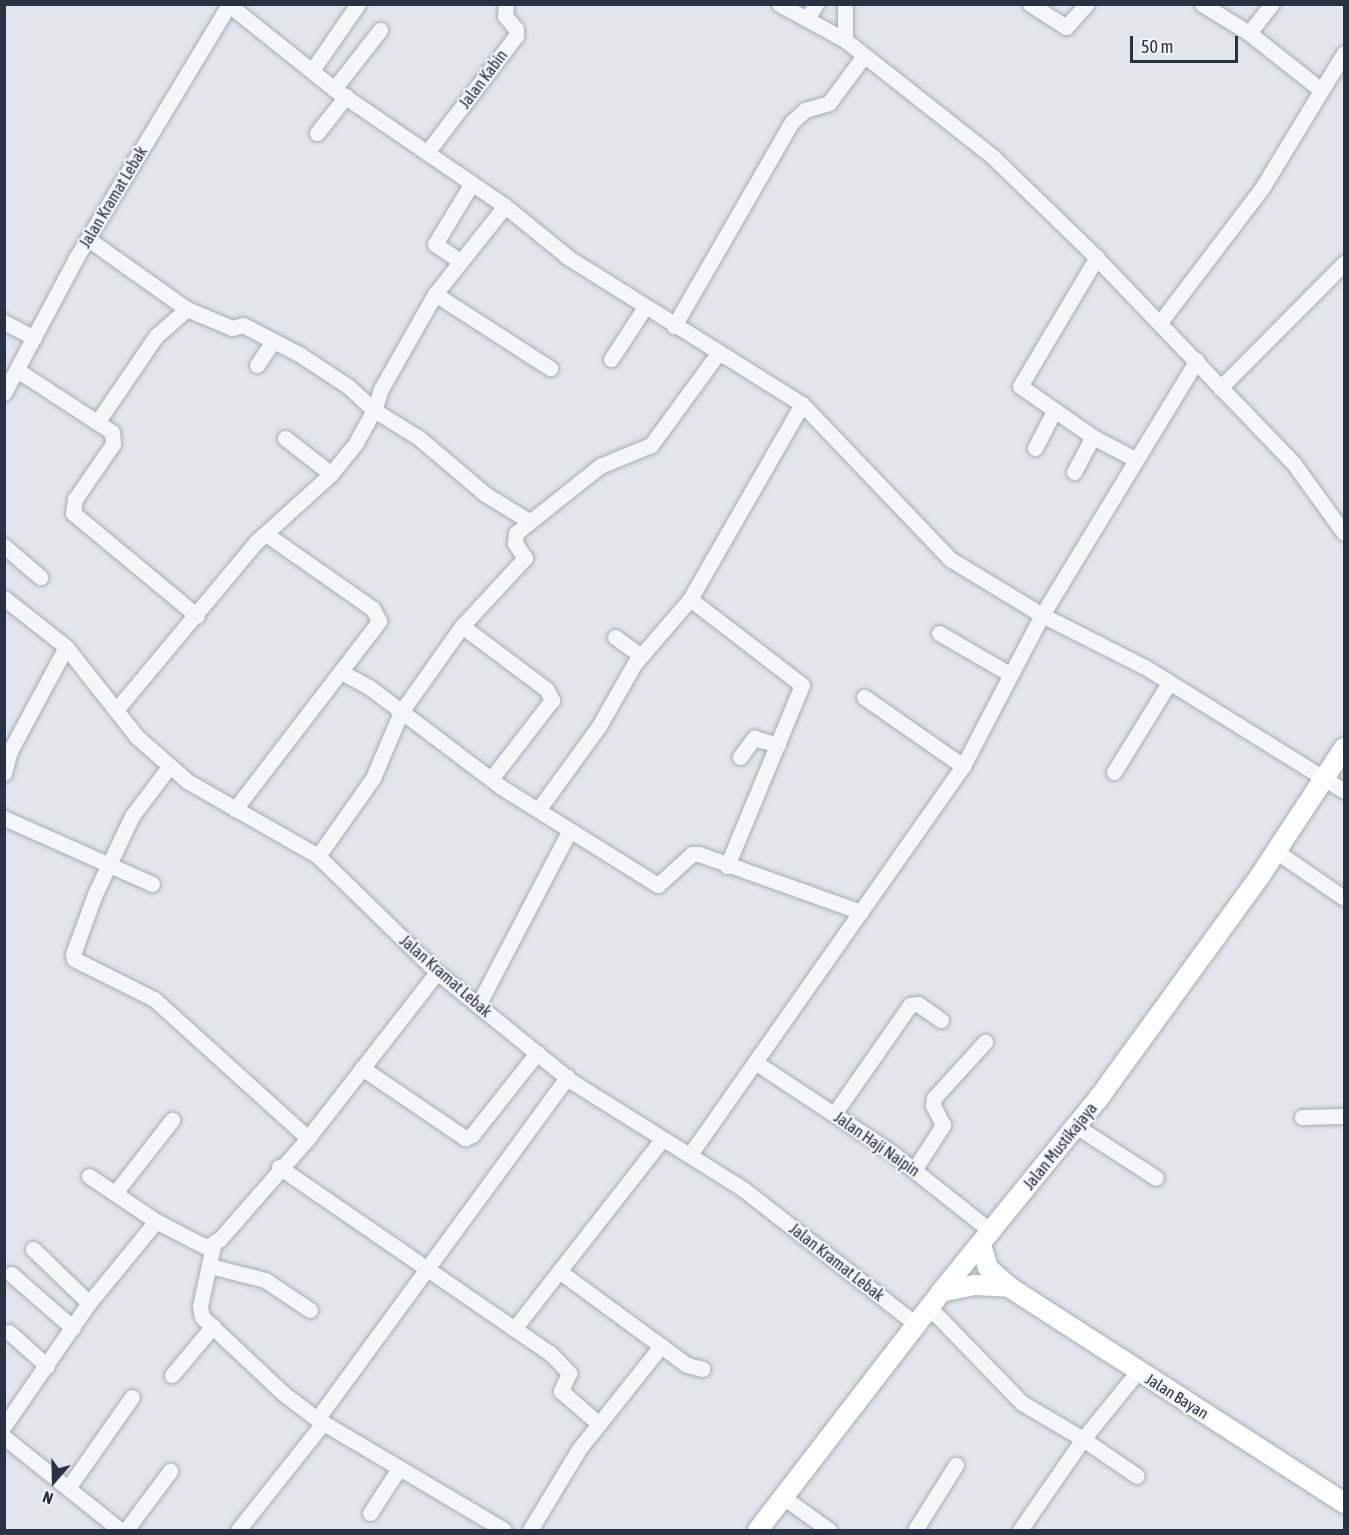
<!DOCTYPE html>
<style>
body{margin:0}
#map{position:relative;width:1349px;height:1535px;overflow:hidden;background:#e2e5eb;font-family:"Asap Condensed",sans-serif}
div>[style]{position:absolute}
.roads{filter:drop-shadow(0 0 2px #a6acb6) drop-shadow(0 0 2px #a6acb6)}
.minor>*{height:15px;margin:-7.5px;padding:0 7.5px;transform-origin:7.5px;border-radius:7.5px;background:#f5f6f9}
.major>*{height:20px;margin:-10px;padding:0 10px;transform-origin:10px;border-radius:10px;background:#fff}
span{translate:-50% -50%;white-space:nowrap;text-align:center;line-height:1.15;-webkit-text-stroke:4.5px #f2f4f8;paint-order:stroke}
.street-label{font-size:16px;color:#283245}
.frame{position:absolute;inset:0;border:6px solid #283245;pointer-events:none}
.north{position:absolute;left:24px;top:1451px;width:60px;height:60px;-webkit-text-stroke:4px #f2f4f8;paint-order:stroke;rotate:200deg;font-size:16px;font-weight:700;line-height:24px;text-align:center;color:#283245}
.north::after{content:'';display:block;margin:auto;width:21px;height:27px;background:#283245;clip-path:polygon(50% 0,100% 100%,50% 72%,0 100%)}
.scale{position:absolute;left:1130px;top:36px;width:108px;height:27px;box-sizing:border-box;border:3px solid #283245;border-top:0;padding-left:8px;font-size:18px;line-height:21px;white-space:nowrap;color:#283245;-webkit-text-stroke:4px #f2f4f8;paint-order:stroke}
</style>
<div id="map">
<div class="roads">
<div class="minor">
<i style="left:228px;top:4px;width:136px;rotate:38.7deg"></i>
<i style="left:334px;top:89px;width:207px;rotate:34.4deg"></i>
<i style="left:505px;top:206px;width:82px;rotate:39.1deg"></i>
<i style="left:569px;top:258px;width:275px;rotate:32.1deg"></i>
<i style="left:802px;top:404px;width:214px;rotate:46.3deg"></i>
<i style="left:950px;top:559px;width:108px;rotate:31.3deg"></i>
<i style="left:1042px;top:615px;width:115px;rotate:26.8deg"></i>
<i style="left:1145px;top:667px;width:234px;rotate:31.9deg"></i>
<i style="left:779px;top:4px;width:75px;rotate:28.6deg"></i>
<i style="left:845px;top:4px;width:36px;rotate:90deg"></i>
<i style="left:845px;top:40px;width:189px;rotate:38.3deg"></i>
<i style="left:993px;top:157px;width:131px;rotate:44.1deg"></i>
<i style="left:1087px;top:248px;width:299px;rotate:46.2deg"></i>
<i style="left:1294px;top:464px;width:85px;rotate:54.1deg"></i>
<i style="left:1030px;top:4px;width:43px;rotate:32.6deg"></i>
<i style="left:1066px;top:27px;width:31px;rotate:-48deg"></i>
<i style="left:1202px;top:4px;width:55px;rotate:31.7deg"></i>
<i style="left:1249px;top:33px;width:92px;rotate:38.4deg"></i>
<i style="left:807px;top:18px;width:17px;rotate:-57deg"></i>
<i style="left:1249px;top:33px;width:37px;rotate:-52deg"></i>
<i style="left:313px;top:69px;width:79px;rotate:-55.3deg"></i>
<i style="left:334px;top:89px;width:75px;rotate:-52.1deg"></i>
<i style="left:317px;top:133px;width:47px;rotate:-51.9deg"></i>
<i style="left:428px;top:151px;width:145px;rotate:-52.6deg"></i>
<i style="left:516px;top:36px;width:7px;rotate:-90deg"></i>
<i style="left:516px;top:29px;width:17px;rotate:-130deg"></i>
<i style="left:505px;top:16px;width:12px;rotate:-85deg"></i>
<i style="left:505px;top:206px;width:112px;rotate:128.5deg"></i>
<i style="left:435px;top:294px;width:109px;rotate:119.6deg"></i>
<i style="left:381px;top:389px;width:22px;rotate:108deg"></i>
<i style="left:374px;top:410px;width:53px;rotate:31.9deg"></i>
<i style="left:419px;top:438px;width:87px;rotate:40.3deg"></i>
<i style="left:485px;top:494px;width:52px;rotate:31.5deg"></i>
<i style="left:88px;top:239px;width:121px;rotate:35.3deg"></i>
<i style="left:1097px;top:257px;width:150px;rotate:120.8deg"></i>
<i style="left:1020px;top:386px;width:89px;rotate:34.9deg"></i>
<i style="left:1093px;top:437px;width:47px;rotate:27.6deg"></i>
<i style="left:460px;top:261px;width:30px;rotate:-146deg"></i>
<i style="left:435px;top:244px;width:71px;rotate:-58.8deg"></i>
<i style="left:435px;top:294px;width:137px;rotate:32.8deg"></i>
<i style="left:1161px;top:321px;width:167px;rotate:-52.8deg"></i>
<i style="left:1262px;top:188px;width:158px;rotate:-58.7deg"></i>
<i style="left:4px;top:322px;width:34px;rotate:28deg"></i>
<i style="left:674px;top:326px;width:236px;rotate:-60deg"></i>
<i style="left:792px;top:122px;width:18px;rotate:-43deg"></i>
<i style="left:805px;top:110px;width:25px;rotate:-16deg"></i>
<i style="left:829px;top:103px;width:57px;rotate:-53.5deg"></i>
<i style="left:611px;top:359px;width:62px;rotate:-56.8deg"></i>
<i style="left:257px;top:365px;width:29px;rotate:-56deg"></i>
<i style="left:17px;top:370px;width:113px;rotate:33.1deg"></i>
<i style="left:112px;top:432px;width:12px;rotate:85deg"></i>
<i style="left:113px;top:444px;width:67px;rotate:124.6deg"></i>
<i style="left:75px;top:499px;width:14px;rotate:98deg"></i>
<i style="left:73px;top:513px;width:161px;rotate:39.7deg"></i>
<i style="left:1220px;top:388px;width:176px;rotate:-45.2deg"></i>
<i style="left:4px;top:393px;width:153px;rotate:-61.9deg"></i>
<i style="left:76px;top:258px;width:297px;rotate:-58.9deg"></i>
<i style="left:98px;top:421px;width:103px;rotate:-55.7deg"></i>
<i style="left:156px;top:336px;width:41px;rotate:-41.1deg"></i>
<i style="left:187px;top:309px;width:49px;rotate:22.9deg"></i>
<i style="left:232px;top:328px;width:11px;rotate:-15deg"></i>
<i style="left:243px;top:325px;width:63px;rotate:27.4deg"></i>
<i style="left:299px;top:354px;width:60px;rotate:33.4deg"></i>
<i style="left:349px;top:387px;width:34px;rotate:43deg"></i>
<i style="left:374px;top:410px;width:38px;rotate:119deg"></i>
<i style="left:356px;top:443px;width:40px;rotate:129deg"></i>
<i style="left:331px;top:474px;width:101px;rotate:137.8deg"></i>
<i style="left:256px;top:542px;width:219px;rotate:129.8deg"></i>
<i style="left:285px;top:438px;width:58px;rotate:38deg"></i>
<i style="left:1035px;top:448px;width:42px;rotate:-62.8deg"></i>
<i style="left:1074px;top:472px;width:40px;rotate:-62deg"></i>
<i style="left:4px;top:546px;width:48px;rotate:40.7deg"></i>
<i style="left:4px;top:598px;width:79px;rotate:38.3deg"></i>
<i style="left:66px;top:647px;width:115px;rotate:51.7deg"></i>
<i style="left:137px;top:737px;width:67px;rotate:41.3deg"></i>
<i style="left:187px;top:781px;width:151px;rotate:29.8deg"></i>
<i style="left:318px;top:856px;width:166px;rotate:44.3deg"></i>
<i style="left:437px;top:972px;width:173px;rotate:39.1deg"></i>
<i style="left:571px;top:1081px;width:203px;rotate:32.1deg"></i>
<i style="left:743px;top:1189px;width:221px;rotate:38deg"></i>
<i style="left:462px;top:626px;width:105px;rotate:36.9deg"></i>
<i style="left:546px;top:689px;width:13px;rotate:61deg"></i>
<i style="left:552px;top:700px;width:100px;rotate:127.7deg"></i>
<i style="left:939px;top:633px;width:80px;rotate:30.1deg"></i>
<i style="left:615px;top:637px;width:32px;rotate:36deg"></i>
<i style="left:341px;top:672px;width:32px;rotate:28deg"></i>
<i style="left:369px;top:687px;width:166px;rotate:37.1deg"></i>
<i style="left:501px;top:787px;width:185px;rotate:32deg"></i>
<i style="left:658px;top:885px;width:46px;rotate:-42.4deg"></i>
<i style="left:692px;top:854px;width:7px"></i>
<i style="left:699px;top:854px;width:172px;rotate:19.7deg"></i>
<i style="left:864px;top:697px;width:121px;rotate:34.9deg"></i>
<i style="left:740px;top:757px;width:24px;rotate:-54deg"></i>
<i style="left:754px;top:738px;width:25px;rotate:16deg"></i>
<i style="left:169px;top:767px;width:61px;rotate:127.1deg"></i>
<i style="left:132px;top:816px;width:86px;rotate:115.4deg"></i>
<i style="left:95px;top:894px;width:64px;rotate:110.1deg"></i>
<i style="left:73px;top:954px;width:5px;rotate:79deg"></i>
<i style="left:74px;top:959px;width:89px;rotate:26.6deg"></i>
<i style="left:154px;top:999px;width:207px;rotate:42.1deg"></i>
<i style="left:1114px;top:772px;width:105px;rotate:-58.3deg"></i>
<i style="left:4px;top:773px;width:23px;rotate:-75deg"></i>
<i style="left:10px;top:751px;width:118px;rotate:-61.7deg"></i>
<i style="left:235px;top:809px;width:237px;rotate:-52.5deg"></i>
<i style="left:379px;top:621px;width:13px;rotate:-117deg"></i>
<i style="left:373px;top:609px;width:131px;rotate:-145deg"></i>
<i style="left:538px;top:810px;width:104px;rotate:-54deg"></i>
<i style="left:599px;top:726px;width:73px;rotate:-60.3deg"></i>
<i style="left:635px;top:663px;width:84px;rotate:-49.3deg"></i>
<i style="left:4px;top:818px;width:162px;rotate:24deg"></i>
<i style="left:1277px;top:852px;width:81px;rotate:34.5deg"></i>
<i style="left:318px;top:856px;width:95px;rotate:-54.8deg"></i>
<i style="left:373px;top:778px;width:72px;rotate:-67deg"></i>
<i style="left:401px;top:712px;width:105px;rotate:-54.7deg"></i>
<i style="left:462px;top:626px;width:93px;rotate:-47.2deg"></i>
<i style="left:525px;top:558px;width:18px;rotate:-124deg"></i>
<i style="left:515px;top:543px;width:10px;rotate:-84deg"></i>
<i style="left:516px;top:533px;width:107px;rotate:-38.6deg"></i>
<i style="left:600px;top:466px;width:55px;rotate:-22.4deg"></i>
<i style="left:651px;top:445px;width:115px;rotate:-53.8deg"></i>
<i style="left:727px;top:866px;width:196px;rotate:-67.5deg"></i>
<i style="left:802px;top:685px;width:141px;rotate:-142.5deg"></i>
<i style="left:690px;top:599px;width:225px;rotate:-60.1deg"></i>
<i style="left:478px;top:1005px;width:195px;rotate:-62.3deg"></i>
<i style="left:758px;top:1064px;width:159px;rotate:33.5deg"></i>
<i style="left:891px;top:1152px;width:129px;rotate:38.4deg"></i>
<i style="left:362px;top:1068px;width:125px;rotate:34.2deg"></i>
<i style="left:465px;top:1138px;width:8px;rotate:-23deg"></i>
<i style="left:472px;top:1135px;width:105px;rotate:-51.6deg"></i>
<i style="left:834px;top:1114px;width:133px;rotate:-55.1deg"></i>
<i style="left:910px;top:1005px;width:8px;rotate:-7deg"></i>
<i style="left:918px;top:1004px;width:28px;rotate:35deg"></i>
<i style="left:1302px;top:1117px;width:42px;rotate:-1.4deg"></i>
<i style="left:1076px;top:1126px;width:95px;rotate:33deg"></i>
<i style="left:691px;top:1153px;width:473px;rotate:-54.9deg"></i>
<i style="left:963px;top:766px;width:170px;rotate:-62.4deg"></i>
<i style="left:1042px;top:615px;width:298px;rotate:-58.7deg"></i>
<i style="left:279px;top:1167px;width:329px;rotate:34.5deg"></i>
<i style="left:550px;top:1353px;width:28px;rotate:46deg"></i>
<i style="left:569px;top:1373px;width:20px;rotate:114deg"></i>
<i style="left:561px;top:1391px;width:50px;rotate:41deg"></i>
<i style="left:914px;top:1170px;width:54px;rotate:-57.2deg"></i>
<i style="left:943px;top:1125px;width:22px;rotate:-117deg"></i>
<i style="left:933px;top:1105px;width:7px;rotate:-82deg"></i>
<i style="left:934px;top:1098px;width:76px;rotate:-47.7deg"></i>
<i style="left:89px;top:1176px;width:81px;rotate:33.9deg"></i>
<i style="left:115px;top:1193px;width:93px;rotate:-52deg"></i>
<i style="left:213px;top:1246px;width:61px;rotate:102.2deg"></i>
<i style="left:200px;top:1306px;width:11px;rotate:80deg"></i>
<i style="left:202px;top:1317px;width:112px;rotate:43.2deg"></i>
<i style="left:284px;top:1394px;width:41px;rotate:37.1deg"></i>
<i style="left:317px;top:1419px;width:217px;rotate:30.7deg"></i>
<i style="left:33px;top:1249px;width:78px;rotate:44deg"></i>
<i style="left:210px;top:1266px;width:57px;rotate:14.3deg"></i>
<i style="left:265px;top:1280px;width:54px;rotate:33.7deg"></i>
<i style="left:559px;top:1271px;width:159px;rotate:36.3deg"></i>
<i style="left:687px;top:1365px;width:16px;rotate:14deg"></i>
<i style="left:11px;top:1274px;width:82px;rotate:41.1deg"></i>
<i style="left:929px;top:1307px;width:134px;rotate:45.9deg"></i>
<i style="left:1022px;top:1403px;width:71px;rotate:30.5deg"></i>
<i style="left:1083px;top:1439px;width:87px;rotate:-51deg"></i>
<i style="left:514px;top:1329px;width:239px;rotate:-52deg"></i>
<i style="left:9px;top:1332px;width:51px;rotate:41.8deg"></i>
<i style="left:172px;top:1375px;width:64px;rotate:-50.1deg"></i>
<i style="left:317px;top:1419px;width:424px;rotate:-53.8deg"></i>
<i style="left:4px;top:1426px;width:150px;rotate:-55.4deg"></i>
<i style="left:89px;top:1303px;width:106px;rotate:-50.7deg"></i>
<i style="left:156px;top:1221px;width:56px;rotate:27.5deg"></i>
<i style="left:206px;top:1247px;width:16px;rotate:-30deg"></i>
<i style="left:220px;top:1239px;width:134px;rotate:-48.9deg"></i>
<i style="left:308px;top:1138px;width:210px;rotate:-52.1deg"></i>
<i style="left:4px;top:1437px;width:149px;rotate:38.7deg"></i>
<i style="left:68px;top:1488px;width:111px;rotate:-54.9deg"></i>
<i style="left:783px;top:1497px;width:57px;rotate:35.7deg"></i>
<i style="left:370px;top:1513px;width:51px;rotate:-56.9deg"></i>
<i style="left:126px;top:1530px;width:74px;rotate:-53.3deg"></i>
<i style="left:238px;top:1530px;width:137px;rotate:-51.5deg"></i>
<i style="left:530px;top:1530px;width:95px;rotate:-58.8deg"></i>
<i style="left:579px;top:1449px;width:132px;rotate:-51.5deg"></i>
<i style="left:915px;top:1530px;width:77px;rotate:-57.8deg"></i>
<i style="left:1020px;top:1530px;width:111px;rotate:-55.3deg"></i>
<i style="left:1083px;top:1439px;width:65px;rotate:34.4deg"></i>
</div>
<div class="major">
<i style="left:981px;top:1245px;width:24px;rotate:73deg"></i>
<i style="left:988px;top:1268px;width:28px;rotate:42deg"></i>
<i style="left:1009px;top:1287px;width:399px;rotate:32.8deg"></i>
<i style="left:941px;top:1292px;width:35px;rotate:-12deg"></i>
<i style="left:975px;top:1285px;width:34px;rotate:3deg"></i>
<i style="left:758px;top:1530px;width:300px;rotate:-52.4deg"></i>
<i style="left:941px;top:1292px;width:249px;rotate:-50.9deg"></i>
<i style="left:1098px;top:1099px;width:276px;rotate:-54deg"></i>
<i style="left:1260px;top:876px;width:153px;rotate:-56.7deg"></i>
</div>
</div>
<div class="street-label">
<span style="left:483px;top:79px;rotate:-53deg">Jalan Kabin</span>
<span style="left:113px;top:197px;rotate:-59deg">Jalan Kramat Lebak</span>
<span style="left:446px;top:976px;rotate:41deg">Jalan Kramat Lebak</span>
<span style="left:877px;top:1144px;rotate:35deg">Jalan Haji Naipin</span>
<span style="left:1060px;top:1146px;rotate:-51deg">Jalan Mustikajaya</span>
<span style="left:837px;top:1262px;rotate:38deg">Jalan Kramat Lebak</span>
<span style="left:1177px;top:1396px;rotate:32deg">Jalan Bayan</span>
</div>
<div class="frame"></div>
<div class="north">N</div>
<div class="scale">50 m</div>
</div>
